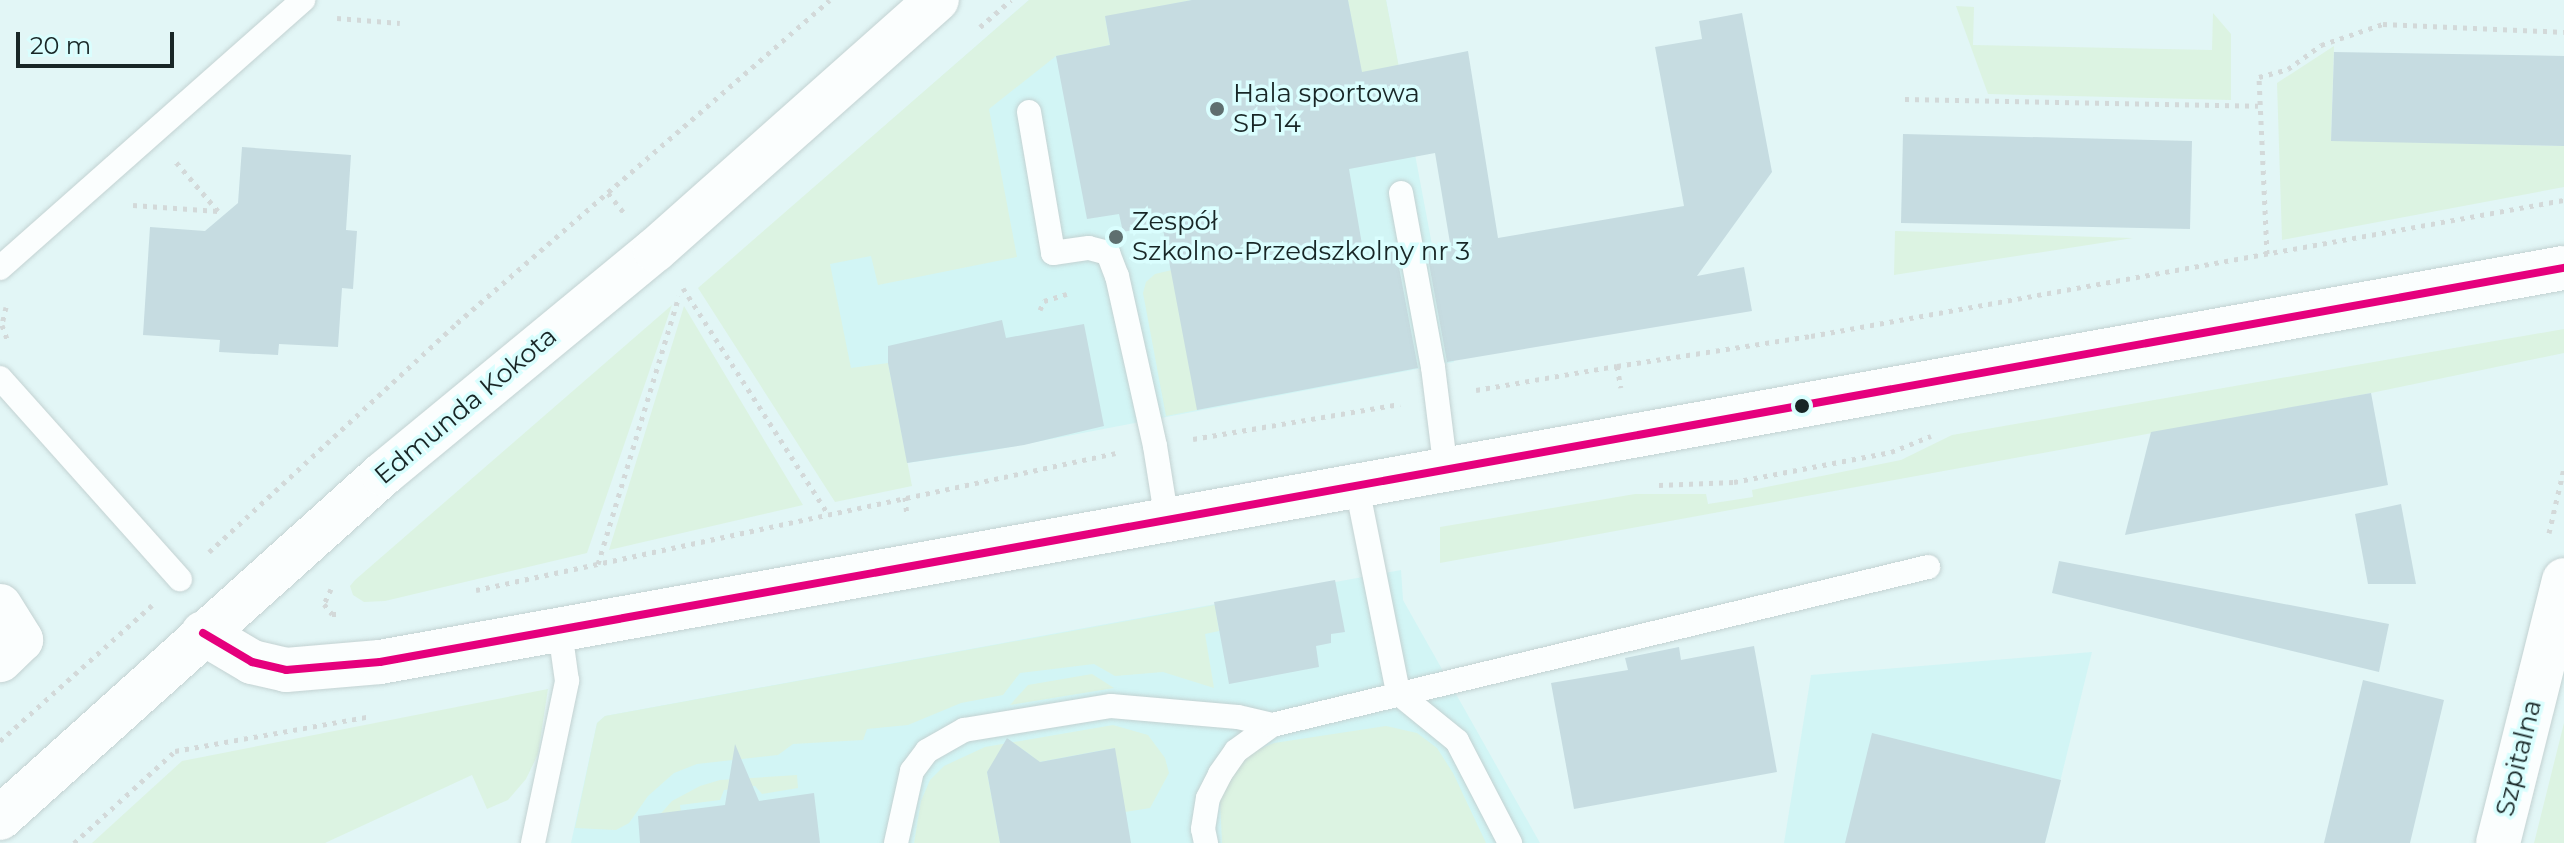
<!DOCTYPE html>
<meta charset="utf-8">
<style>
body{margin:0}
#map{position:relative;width:2564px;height:843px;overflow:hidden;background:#e2f6f6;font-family:Montserrat,sans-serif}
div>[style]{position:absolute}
.built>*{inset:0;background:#d2f5f5}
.green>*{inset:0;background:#dcf3e2}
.building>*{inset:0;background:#c6dce1}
.path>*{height:5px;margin-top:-2.5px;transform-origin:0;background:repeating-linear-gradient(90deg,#d3d9d9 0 4px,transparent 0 10px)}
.roads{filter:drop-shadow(0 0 2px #c3d2d2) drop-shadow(0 0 2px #c3d2d2)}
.lane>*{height:24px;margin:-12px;padding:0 12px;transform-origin:12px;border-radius:12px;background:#fbfefe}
.street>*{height:44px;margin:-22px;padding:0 22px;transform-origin:22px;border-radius:22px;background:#fbfefe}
.secondary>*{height:44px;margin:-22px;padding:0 22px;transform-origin:22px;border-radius:22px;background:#fbfefe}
.bus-1>*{height:8px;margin:-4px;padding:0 4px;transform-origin:4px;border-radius:4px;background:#e5007d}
.dots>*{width:22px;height:22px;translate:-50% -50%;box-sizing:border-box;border:4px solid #dafefe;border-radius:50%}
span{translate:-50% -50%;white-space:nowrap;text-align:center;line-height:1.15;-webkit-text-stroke:7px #dafefe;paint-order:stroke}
.poi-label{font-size:26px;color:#182626}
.left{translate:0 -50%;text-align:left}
.street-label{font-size:26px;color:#182626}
.scale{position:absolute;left:16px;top:32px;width:158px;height:36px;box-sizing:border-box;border:4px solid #182626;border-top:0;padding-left:10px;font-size:24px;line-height:28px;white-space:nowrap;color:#182626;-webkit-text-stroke:6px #dafefe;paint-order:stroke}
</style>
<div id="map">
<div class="built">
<i style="clip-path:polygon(1029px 0,1386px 0,1454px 362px,984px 452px,907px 463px,905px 453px,847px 464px,815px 187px)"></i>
<i style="clip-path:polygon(1401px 570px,1403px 600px,1540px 843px,571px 843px,597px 723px,605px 716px)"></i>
<i style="clip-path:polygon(2092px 652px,2045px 843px,1784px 843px,1811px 675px)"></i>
</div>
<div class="green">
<i style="clip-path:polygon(1029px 0,1192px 0,1105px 17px,1110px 45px,1056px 56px,989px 109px,1017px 257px,878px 285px,871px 256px,830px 264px,851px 368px,888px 363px,912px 486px,835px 502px,698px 288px)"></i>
<i style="clip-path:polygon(1348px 0,1386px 0,1416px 156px,1378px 163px)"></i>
<i style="clip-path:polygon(1956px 6px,1974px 7px,1973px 45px,2212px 50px,2213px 13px,2231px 34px,2231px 100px,1988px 94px)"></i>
<i style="clip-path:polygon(2334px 46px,2331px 140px,2564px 146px,2564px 187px,2282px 240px,2277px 83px)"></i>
<i style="clip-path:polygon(1895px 231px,1896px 231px,2133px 238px,1894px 275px)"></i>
<i style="clip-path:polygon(1193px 265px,1197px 410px,1166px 416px,1143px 293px,1146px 282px,1155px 274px)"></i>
<i style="clip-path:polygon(672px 305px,587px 553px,385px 601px,364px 602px,353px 595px,350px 586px,355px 580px)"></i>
<i style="clip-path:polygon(684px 306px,803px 505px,609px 550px)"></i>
<i style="clip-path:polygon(2564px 329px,2564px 353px,2371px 393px,1440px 563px,1440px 527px,1635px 494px,1706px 494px,1708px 504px,1753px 497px,1752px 490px,1901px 460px,1952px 435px)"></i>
<i style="clip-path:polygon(1215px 605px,1219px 631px,1205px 634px,1214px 688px,1163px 672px,1115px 676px,1094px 664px,1020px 673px,1003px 695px,961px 703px,908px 725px,867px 729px,863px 740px,793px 744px,778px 755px,697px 764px,674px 773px,648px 796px,629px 823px,616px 830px,575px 828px,597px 723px,605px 716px)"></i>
<i style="clip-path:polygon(1092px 674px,1114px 688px,1010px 705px,1028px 685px)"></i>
<i style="clip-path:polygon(548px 689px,538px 754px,526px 779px,508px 800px,487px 809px,472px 775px,325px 843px,92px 843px,182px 761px)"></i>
<i style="clip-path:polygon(2564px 723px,2564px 843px,2534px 843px)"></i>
<i style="clip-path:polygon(1113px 725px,1148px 735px,1165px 758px,1169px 773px,1150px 808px,1125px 812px,1114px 748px,1034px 763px,1032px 756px,1018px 746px,987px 772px,1000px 843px,914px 843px,921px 801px,930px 780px,944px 766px,985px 747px)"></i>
<i style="clip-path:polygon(1386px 726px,1417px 733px,1437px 748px,1453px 773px,1486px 843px,1222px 843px,1220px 800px,1231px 773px,1248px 754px,1274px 743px)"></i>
<i style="clip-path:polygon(797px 775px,798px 788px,762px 794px,755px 786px,724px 790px,720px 800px,680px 805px,685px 843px,643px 843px,656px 819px,672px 801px,700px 786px,720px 780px)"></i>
</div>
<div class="building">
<i style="clip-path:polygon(1192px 0,1348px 0,1362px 72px,1468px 51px,1498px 238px,1684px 206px,1655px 47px,1702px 39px,1699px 21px,1742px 13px,1772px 172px,1697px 276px,1744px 267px,1752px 311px,1447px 362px,1426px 247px,1450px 243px,1435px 153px,1349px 169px,1364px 256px,1396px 251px,1418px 368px,1197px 410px,1162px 224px,1123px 232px,1119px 214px,1087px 219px,1056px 56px,1110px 45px,1105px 16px)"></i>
<i style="clip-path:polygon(2334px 52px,2564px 56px,2564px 146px,2331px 141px)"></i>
<i style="clip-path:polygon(1903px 134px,2192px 141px,2190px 229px,1901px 223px)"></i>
<i style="clip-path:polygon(242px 147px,351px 155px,346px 230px,357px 231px,353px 289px,342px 288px,338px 347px,279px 344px,278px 355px,219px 352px,220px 340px,143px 335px,150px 227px,205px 231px,238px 203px)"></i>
<i style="clip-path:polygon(1002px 320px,1006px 338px,1084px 324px,1104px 426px,1024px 445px,907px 463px,888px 363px,888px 346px)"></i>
<i style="clip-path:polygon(2371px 393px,2388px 485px,2125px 535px,2151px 432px)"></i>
<i style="clip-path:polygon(2401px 504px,2416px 584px,2368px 584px,2355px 514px)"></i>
<i style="clip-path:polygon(2059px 561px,2389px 624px,2379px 672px,2052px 593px)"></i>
<i style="clip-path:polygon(1335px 580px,1345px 632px,1331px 634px,1331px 643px,1316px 646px,1319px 667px,1229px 684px,1214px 602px)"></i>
<i style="clip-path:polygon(1754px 646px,1777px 772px,1574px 809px,1551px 683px,1628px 670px,1625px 658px,1679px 647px,1681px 660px)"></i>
<i style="clip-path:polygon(2363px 680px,2444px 700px,2410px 843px,2324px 843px)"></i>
<i style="clip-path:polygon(1872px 733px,2061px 780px,2045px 843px,1845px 843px)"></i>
<i style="clip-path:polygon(1007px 738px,1040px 762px,1115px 748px,1131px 843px,1000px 843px,987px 772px)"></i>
<i style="clip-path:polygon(735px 744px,759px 801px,814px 793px,820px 843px,640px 843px,638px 816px,725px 805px)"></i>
</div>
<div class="path">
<i style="left:337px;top:18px;width:63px;rotate:4.5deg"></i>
<i style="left:980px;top:27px;width:41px;rotate:-41.1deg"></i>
<i style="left:1905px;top:99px;width:353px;rotate:1.1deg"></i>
<i style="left:608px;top:193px;width:27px;rotate:51deg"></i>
<i style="left:133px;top:205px;width:85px;rotate:4deg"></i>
<i style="left:218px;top:211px;width:65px;rotate:-130.6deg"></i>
<i style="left:2267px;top:254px;width:177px;rotate:-92.6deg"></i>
<i style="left:2259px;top:77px;width:30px;rotate:-15deg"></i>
<i style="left:2288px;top:69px;width:41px;rotate:-36deg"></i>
<i style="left:2321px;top:45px;width:65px;rotate:-18.7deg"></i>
<i style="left:2383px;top:24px;width:181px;rotate:2.5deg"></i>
<i style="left:683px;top:288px;width:269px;rotate:57.3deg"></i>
<i style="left:6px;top:307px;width:18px;rotate:103deg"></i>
<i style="left:2px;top:325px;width:15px;rotate:70deg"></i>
<i style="left:1040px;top:310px;width:10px;rotate:-66deg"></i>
<i style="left:1044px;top:301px;width:24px;rotate:-17deg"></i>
<i style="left:1617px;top:366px;width:196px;rotate:-8.8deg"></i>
<i style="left:1811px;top:336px;width:765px;rotate:-10.24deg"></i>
<i style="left:1476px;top:390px;width:143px;rotate:-9.7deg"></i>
<i style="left:1617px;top:366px;width:22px;rotate:80deg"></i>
<i style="left:1193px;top:439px;width:210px;rotate:-9.6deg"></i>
<i style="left:1659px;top:485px;width:75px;rotate:-2.3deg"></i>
<i style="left:1734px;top:482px;width:160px;rotate:-10.8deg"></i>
<i style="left:1891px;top:452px;width:43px;rotate:-21.8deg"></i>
<i style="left:905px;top:497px;width:19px;rotate:84deg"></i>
<i style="left:2549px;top:533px;width:67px;rotate:-77deg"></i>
<i style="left:209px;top:552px;width:338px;rotate:-42.7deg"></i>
<i style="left:457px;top:323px;width:493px;rotate:-40.9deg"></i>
<i style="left:598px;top:564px;width:280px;rotate:-73.2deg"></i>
<i style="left:331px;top:589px;width:17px;rotate:115deg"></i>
<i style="left:324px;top:604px;width:13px;rotate:51deg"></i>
<i style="left:332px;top:614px;width:5px"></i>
<i style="left:476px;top:590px;width:654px;rotate:-12.08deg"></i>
<i style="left:0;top:741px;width:204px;rotate:-41.8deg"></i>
<i style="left:74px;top:843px;width:137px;rotate:-42.3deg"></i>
<i style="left:175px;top:751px;width:199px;rotate:-10.1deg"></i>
</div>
<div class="roads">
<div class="lane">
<i style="left:1029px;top:112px;width:143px;rotate:80.3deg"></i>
<i style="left:1053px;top:253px;width:36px;rotate:-8deg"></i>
<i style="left:1089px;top:248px;width:20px;rotate:15deg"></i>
<i style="left:1108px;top:253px;width:25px;rotate:69deg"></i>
<i style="left:1117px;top:276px;width:174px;rotate:77.4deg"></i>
<i style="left:1155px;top:446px;width:76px;rotate:80.9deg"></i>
<i style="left:1401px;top:193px;width:177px;rotate:79.6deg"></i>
<i style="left:1433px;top:367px;width:105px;rotate:82.9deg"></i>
<i style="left:0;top:268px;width:405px;rotate:-41.5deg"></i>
<i style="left:0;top:378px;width:270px;rotate:48.2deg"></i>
<i style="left:1357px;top:487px;width:210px;rotate:78.7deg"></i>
<i style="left:1398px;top:693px;width:76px;rotate:39.1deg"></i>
<i style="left:1457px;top:741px;width:115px;rotate:62.5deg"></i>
<i style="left:533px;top:843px;width:166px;rotate:-78.1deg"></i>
<i style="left:567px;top:681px;width:50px;rotate:-98deg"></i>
<i style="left:896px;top:843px;width:74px;rotate:-77.5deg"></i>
<i style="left:912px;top:771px;width:25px;rotate:-53deg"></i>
<i style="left:927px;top:751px;width:43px;rotate:-29.6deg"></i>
<i style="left:964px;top:730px;width:149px;rotate:-9.3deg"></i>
<i style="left:1111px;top:706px;width:127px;rotate:5deg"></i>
<i style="left:1238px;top:717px;width:35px;rotate:13deg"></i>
<i style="left:1206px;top:843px;width:14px;rotate:-102deg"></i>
<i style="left:1203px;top:829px;width:31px;rotate:-81deg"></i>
<i style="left:1208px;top:798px;width:27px;rotate:-63deg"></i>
<i style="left:1220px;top:774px;width:28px;rotate:-55deg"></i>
<i style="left:1236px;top:751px;width:44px;rotate:-35.8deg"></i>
<i style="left:1272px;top:725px;width:675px;rotate:-13.54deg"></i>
</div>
<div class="street">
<i style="left:0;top:606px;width:40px;rotate:58deg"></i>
<i style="left:21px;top:640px;width:29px;rotate:136deg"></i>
<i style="left:2498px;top:843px;width:271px;rotate:-75.9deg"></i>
</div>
<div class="secondary">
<i style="left:203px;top:633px;width:57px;rotate:30.6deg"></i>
<i style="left:252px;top:662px;width:35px;rotate:13deg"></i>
<i style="left:286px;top:670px;width:94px;rotate:-4.9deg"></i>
<i style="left:380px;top:662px;width:2219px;rotate:-10.23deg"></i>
<i style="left:0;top:818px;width:515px;rotate:-41.93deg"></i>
<i style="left:383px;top:474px;width:352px;rotate:-39.5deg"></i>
<i style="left:655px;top:250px;width:377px;rotate:-41.6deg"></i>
</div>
</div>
<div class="bus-1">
<i style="left:203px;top:633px;width:57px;rotate:30.6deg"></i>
<i style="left:252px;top:662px;width:35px;rotate:13deg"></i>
<i style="left:286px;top:670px;width:94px;rotate:-4.9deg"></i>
<i style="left:380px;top:662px;width:2219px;rotate:-10.23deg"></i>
</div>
<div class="dots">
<i style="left:1217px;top:109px;background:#5f6f6f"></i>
<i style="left:1116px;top:237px;background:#5f6f6f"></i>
<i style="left:1802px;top:406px;background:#182626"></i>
</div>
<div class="poi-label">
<span class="left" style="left:1233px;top:109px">Hala sportowa<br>SP 14</span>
<span class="left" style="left:1132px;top:237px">Zespół<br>Szkolno-Przedszkolny nr 3</span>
</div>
<div class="street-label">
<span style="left:466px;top:406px;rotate:-40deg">Edmunda Kokota</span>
<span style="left:2519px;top:758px;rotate:-76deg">Szpitalna</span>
</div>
<div class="scale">20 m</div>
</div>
